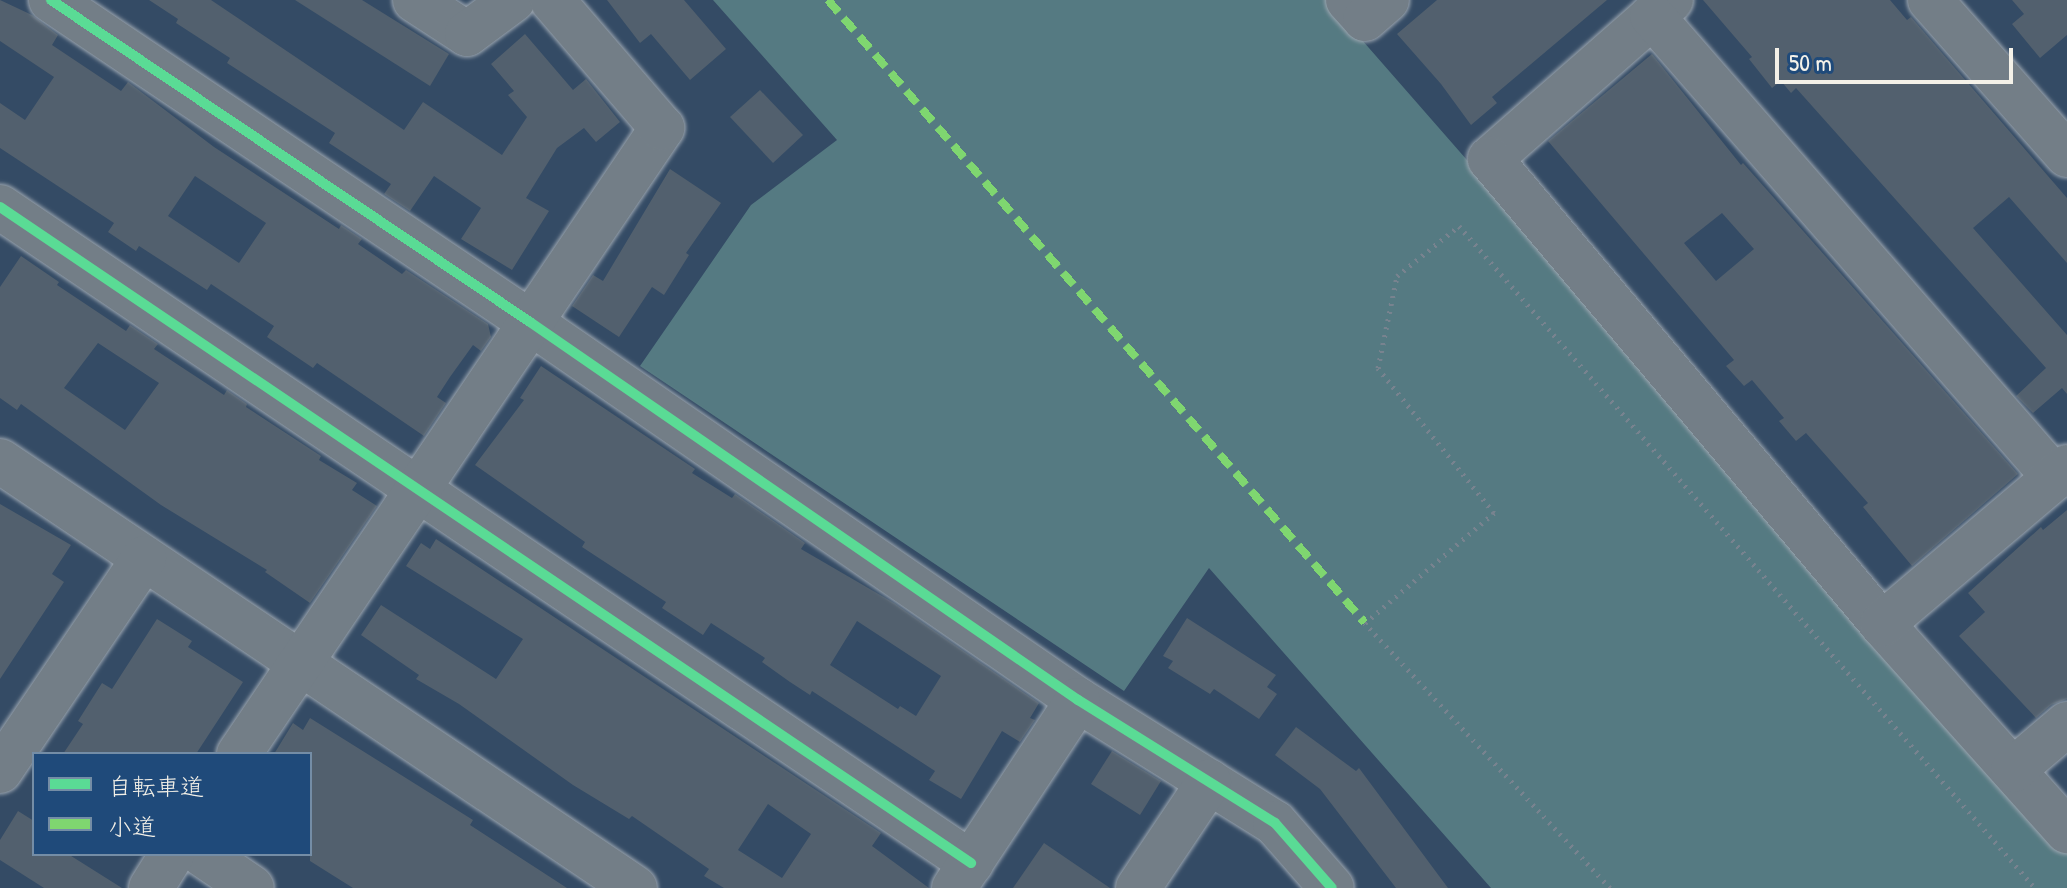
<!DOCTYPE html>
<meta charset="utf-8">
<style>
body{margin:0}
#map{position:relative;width:2067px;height:888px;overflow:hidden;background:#344b65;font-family:"Patrick Hand","Klee One",sans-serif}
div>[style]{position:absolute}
.green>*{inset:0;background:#557a82}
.building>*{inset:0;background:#52606e}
.path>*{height:5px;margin-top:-2.5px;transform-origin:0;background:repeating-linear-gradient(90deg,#78838f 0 2px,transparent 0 8px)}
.roads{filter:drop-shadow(0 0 2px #9ba5af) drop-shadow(0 0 2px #9ba5af)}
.minor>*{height:44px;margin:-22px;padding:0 22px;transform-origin:22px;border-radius:22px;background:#737e87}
.quiet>*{height:8px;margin-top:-4px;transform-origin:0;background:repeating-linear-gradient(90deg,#7fd670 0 16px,transparent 0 24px)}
.cycleway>*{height:10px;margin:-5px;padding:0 5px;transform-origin:5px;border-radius:5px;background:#5adb95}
span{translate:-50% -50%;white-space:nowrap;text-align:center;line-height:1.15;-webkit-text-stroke:6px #1f4a7a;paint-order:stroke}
.legend{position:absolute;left:32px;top:752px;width:280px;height:104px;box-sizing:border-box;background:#1f4a7a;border:2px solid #748da6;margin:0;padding:10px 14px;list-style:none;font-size:24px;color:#f4f1e8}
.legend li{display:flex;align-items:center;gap:16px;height:40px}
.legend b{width:40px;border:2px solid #748da6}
.scale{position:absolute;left:1775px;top:48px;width:238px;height:36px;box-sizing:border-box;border:4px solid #f4f1e8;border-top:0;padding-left:10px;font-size:24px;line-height:28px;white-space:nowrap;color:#f4f1e8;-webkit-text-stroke:6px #1f4a7a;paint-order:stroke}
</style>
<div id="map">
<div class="green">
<i style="clip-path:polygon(713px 0,1327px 0,2067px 846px,2067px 888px,1491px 888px,1209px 568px,1124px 691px,640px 366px,751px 205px,837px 140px)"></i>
</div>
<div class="building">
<i style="clip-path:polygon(evenodd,0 0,32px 15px,58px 35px,52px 45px,121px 91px,128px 82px,214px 147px,339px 229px,341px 225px,362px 239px,358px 244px,402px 274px,406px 270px,488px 324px,491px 337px,481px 351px,473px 345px,450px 377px,437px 397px,446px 403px,424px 436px,317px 363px,313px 368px,267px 337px,274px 326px,211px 284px,207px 290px,139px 246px,136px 251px,108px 232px,114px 223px,0 148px,0 103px,25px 120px,54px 77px,0 41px,0 0,195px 176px,266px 223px,239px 263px,168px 216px,195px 176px)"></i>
<i style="clip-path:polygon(149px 0,211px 0,404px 130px,423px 102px,502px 155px,527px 117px,508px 95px,514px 91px,491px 64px,525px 34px,573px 90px,586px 79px,620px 122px,596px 142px,584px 128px,557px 148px,526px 198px,549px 211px,512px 270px,461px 239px,481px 208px,434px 176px,410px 211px,384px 194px,391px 184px,329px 143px,335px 133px,227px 63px,230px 58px,176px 23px,178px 19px)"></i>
<i style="clip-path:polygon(295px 0,362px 0,449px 54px,430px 86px)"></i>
<i style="clip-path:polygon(607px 0,684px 0,726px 49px,690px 80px,651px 34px,640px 43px)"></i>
<i style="clip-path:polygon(1437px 0,1607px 0,1492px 97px,1497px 103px,1471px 125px,1441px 84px,1397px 34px)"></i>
<i style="clip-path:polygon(1703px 0,1890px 0,1907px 20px,1911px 17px,2067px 198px,2067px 263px,2009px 197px,1973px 228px,2067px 335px,2067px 394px,2062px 388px,2033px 413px,2016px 396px,2046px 368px,1796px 88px,1791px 93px,1781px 81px,1772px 88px,1749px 59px,1752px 57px)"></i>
<i style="clip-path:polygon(2012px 0,2067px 0,2067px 35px,2040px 58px,2012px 24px,2024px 14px)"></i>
<i style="clip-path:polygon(evenodd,1652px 54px,1741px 165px,1743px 163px,2018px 474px,1912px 566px,1863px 507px,1868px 503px,1806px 433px,1796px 441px,1779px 421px,1784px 418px,1752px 380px,1744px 386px,1726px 366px,1734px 360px,1548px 141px,1652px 54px,1722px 213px,1754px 249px,1716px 281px,1684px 243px,1722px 213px)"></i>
<i style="clip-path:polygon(760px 90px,803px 135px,773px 163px,730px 117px)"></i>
<i style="clip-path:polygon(670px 169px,721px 203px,686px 253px,689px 255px,664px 295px,652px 287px,619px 337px,572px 306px,593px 275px,603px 281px)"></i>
<i style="clip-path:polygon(evenodd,21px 256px,59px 282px,57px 285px,126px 331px,130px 325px,158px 344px,154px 349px,224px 395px,227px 390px,247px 404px,246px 407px,321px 456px,319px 460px,357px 483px,352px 490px,377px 506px,310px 603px,265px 572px,267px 570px,161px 505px,21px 404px,17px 410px,0 398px,0 287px,21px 256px,98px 343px,159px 383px,125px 430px,64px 388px,98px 343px)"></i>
<i style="clip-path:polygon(evenodd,541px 366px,695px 469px,692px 473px,732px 498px,735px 494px,748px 503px,805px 543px,801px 549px,894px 603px,1039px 703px,1030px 718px,1035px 720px,1020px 742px,1002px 731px,961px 799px,929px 780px,935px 771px,812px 691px,810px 695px,790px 682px,762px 662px,765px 658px,711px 623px,703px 635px,662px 608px,666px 602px,582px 547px,585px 542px,475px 465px,524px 400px,520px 398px,541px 366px,857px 621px,941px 676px,916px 716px,900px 706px,898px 709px,830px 665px,857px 621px)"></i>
<i style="clip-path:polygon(0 504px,71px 545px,52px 574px,64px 582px,0 679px)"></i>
<i style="clip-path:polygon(2067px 510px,2067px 699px,2051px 705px,2036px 718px,1959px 636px,1985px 612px,1968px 593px,2041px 527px,2043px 530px)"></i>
<i style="clip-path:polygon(evenodd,436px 539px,881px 833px,872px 846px,929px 888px,724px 888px,704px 876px,709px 869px,632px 816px,629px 819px,573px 785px,459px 704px,416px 679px,419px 675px,361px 635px,381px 605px,496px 679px,523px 639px,406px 566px,421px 543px,430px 549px,436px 539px,768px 804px,811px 834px,782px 878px,738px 850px,768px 804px)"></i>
<i style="clip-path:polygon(1187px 618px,1276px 675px,1267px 687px,1277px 694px,1259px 719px,1214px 689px,1210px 694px,1168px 668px,1173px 661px,1163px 656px)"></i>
<i style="clip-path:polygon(157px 619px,192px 641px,188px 647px,243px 682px,196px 754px,63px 754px,83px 724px,78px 721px,102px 683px,112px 689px)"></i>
<i style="clip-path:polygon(310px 718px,473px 820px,470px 825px,567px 888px,353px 888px,310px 861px,310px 754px,274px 754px,293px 723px,303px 730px)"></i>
<i style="clip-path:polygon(1296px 727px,1356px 771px,1359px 768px,1448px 888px,1396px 888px,1320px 789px,1275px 755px)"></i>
<i style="clip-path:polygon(1112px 751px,1161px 781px,1140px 815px,1091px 784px)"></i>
<i style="clip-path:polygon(18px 811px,34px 821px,34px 854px,68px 854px,122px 888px,44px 888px,0 860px,0 840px)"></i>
<i style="clip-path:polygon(1044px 843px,1110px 888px,1013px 888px)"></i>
</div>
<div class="path">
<i style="left:1610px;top:888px;width:361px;rotate:-132.8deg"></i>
<i style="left:1365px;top:623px;width:170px;rotate:-40.5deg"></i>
<i style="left:1494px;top:513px;width:186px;rotate:-128.7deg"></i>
<i style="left:1378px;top:368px;width:94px;rotate:-78.3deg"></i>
<i style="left:1397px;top:276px;width:80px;rotate:-38.9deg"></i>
<i style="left:1459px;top:226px;width:878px;rotate:48.97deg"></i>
</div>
<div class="roads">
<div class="minor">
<i style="left:51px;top:0;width:577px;rotate:33.91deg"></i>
<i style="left:530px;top:322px;width:666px;rotate:34.6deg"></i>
<i style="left:1078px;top:700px;width:232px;rotate:32deg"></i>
<i style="left:1275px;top:823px;width:86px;rotate:48.8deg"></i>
<i style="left:415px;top:0;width:62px;rotate:33.2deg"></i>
<i style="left:467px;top:34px;width:57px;rotate:-36.5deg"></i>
<i style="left:1348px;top:0;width:25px;rotate:48deg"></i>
<i style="left:1365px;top:19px;width:29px;rotate:-41deg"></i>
<i style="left:1671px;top:0;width:241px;rotate:138.7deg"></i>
<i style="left:1490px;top:159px;width:608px;rotate:49.87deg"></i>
<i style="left:1882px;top:624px;width:278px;rotate:48.2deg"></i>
<i style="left:1930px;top:0;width:207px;rotate:48.5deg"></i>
<i style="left:1652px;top:16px;width:613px;rotate:48.9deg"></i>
<i style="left:0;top:207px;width:1172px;rotate:34.04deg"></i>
<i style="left:0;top:461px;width:765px;rotate:33.92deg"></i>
<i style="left:1882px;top:624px;width:243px;rotate:-40.3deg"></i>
<i style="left:239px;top:754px;width:756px;rotate:-55.95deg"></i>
<i style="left:662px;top:128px;width:169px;rotate:-130.7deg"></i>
<i style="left:2013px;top:770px;width:71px;rotate:-40.4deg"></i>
<i style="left:0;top:771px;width:257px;rotate:-55.9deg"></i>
<i style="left:202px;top:854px;width:60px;rotate:34.2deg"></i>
<i style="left:151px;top:888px;width:40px;rotate:-58deg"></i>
<i style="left:954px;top:888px;width:225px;rotate:-56.6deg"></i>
<i style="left:1138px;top:888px;width:128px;rotate:-56.2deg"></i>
</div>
</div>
<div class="quiet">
<i style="left:828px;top:0;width:822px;rotate:49.24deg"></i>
</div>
<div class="cycleway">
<i style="left:51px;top:0;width:577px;rotate:33.91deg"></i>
<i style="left:530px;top:322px;width:666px;rotate:34.6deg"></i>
<i style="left:1078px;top:700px;width:232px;rotate:32deg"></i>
<i style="left:1275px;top:823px;width:86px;rotate:48.8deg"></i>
<i style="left:0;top:207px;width:1172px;rotate:34.04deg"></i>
</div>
<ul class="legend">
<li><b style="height:10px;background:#5adb95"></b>自転車道</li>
<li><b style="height:10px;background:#7fd670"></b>小道</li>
</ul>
<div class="scale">50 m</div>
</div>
